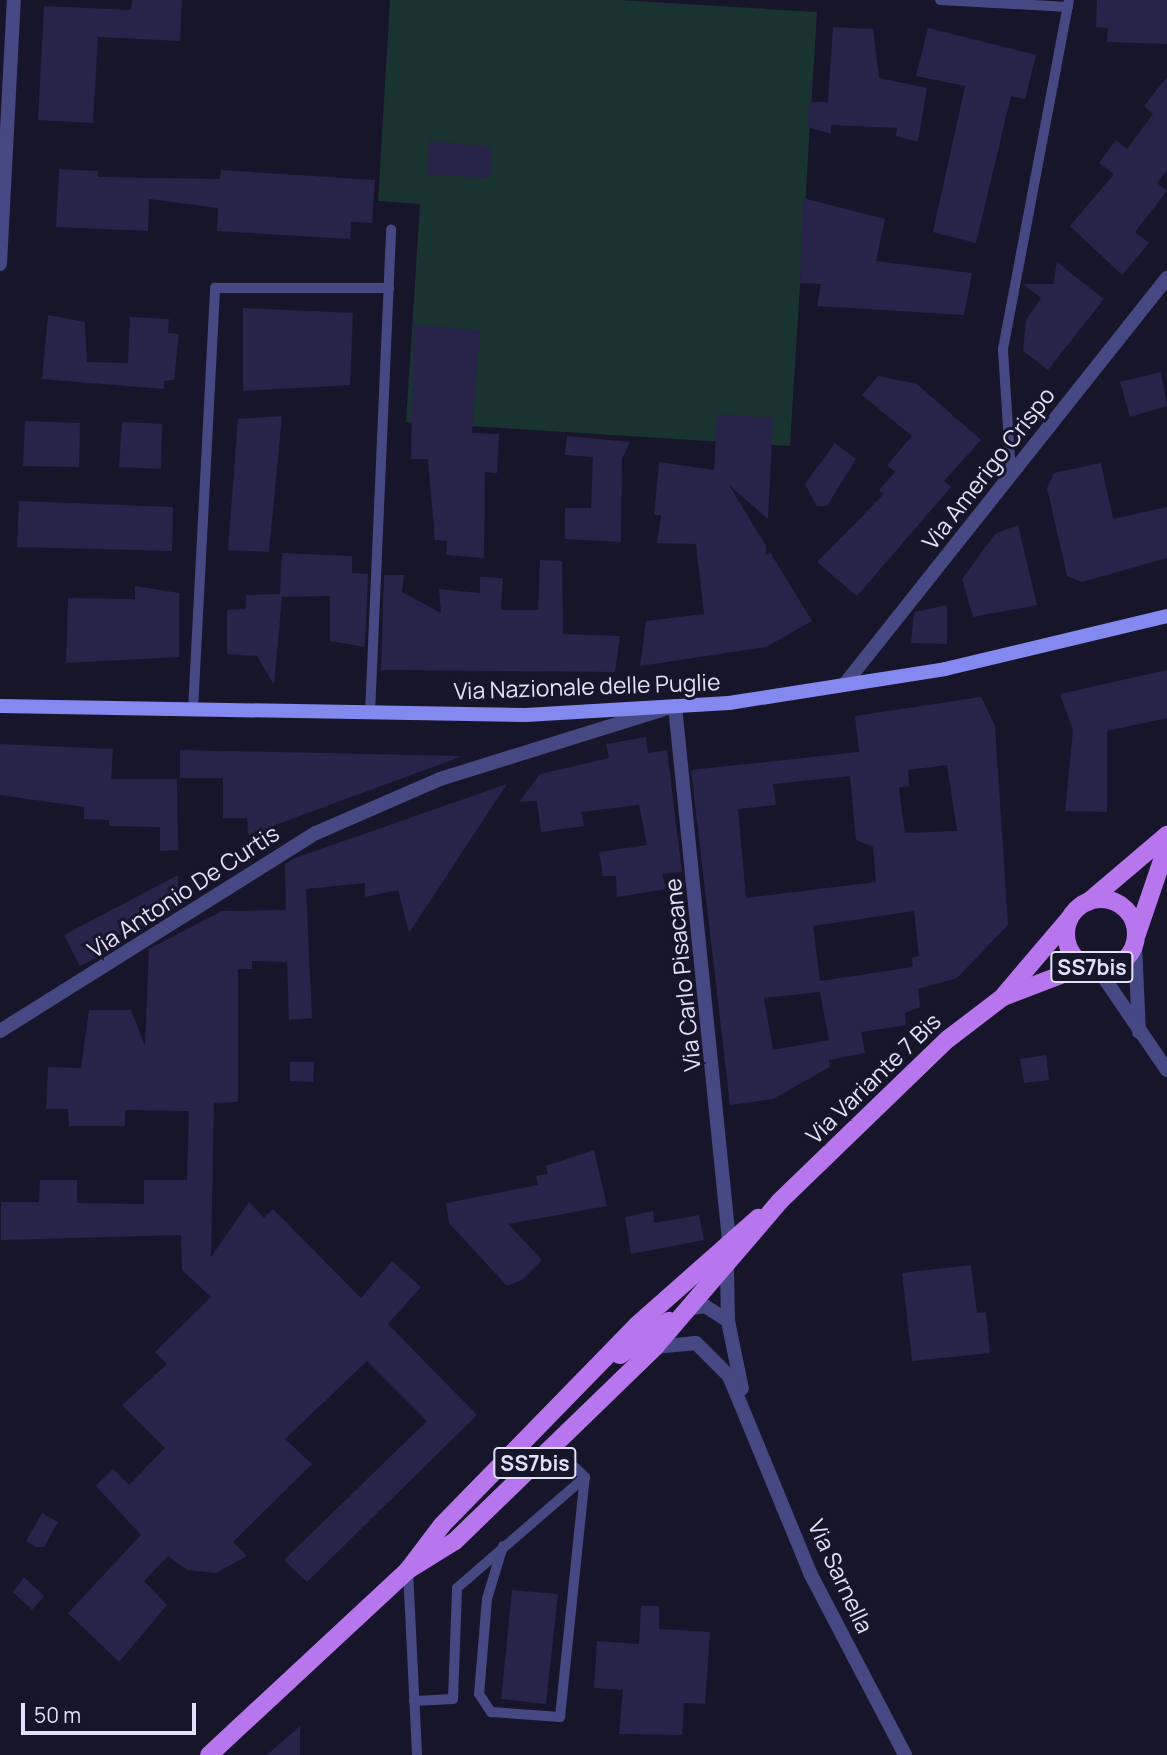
<!DOCTYPE html>
<style>
body{margin:0}
#map{position:relative;width:1167px;height:1755px;overflow:hidden;background:#17152a;font-family:Manrope,sans-serif}
div>[style]{position:absolute}
.green>*{inset:0;background:#183330}
.building>*{inset:0;background:#282348}
.service>*{height:10px;margin:-5px;padding:0 5px;transform-origin:5px;border-radius:5px;background:#464883}
.minor>*{height:14px;margin:-7px;padding:0 7px;transform-origin:7px;border-radius:7px;background:#464883}
.tertiary>*{height:14px;margin:-7px;padding:0 7px;transform-origin:7px;border-radius:7px;background:#464883}
.secondary>*{height:14px;margin:-7px;padding:0 7px;transform-origin:7px;border-radius:7px;background:#8489ef}
.primary>*{height:18px;margin:-9px;padding:0 9px;transform-origin:9px;border-radius:9px;background:#b876ee}
.primary>.ring{margin:-9px;padding:0;box-sizing:content-box;background:none;border:18px solid #b876ee;border-radius:50%}
span{translate:-50% -50%;white-space:nowrap;text-align:center;line-height:1.15;-webkit-text-stroke:6px #17152a;paint-order:stroke}
.shield-label span{padding:2px 5px;background:#17152a;border:2px solid;border-radius:5px;-webkit-text-stroke-width:0}
.shield-label{font-size:21px;color:#e2e1fb;font-weight:700}
.street-label{font-size:23px;color:#e2e1fb}
.scale{position:absolute;left:21px;top:1703px;width:175px;height:32px;box-sizing:border-box;border:4px solid #e2e1fb;border-top:0;padding-left:9px;font-size:21px;line-height:24px;white-space:nowrap;color:#e2e1fb;-webkit-text-stroke:5px #17152a;paint-order:stroke}
</style>
<div id="map">
<div class="green">
<i style="clip-path:polygon(390px 0,620px 0,817px 12px,790px 446px,406px 422px,420px 204px,378px 201px)"></i>
</div>
<div class="building">
<i style="clip-path:polygon(132px 0,182px 0,180px 41px,98px 37px,93px 123px,38px 120px,44px 6px,131px 10px)"></i>
<i style="clip-path:polygon(1097px 0,1167px 0,1167px 44px,1107px 42px,1108px 28px,1096px 27px)"></i>
<i style="clip-path:polygon(833px 27px,873px 29px,879px 78px,927px 88px,918px 142px,896px 136px,897px 128px,831px 125px,831px 134px,808px 127px,809px 102px,828px 102px)"></i>
<i style="clip-path:polygon(928px 28px,1036px 55px,1025px 99px,1011px 96px,976px 243px,933px 232px,965px 86px,916px 76px)"></i>
<i style="clip-path:polygon(1167px 77px,1167px 170px,1157px 183px,1167px 191px,1135px 232px,1149px 243px,1122px 275px,1070px 226px,1114px 174px,1099px 163px,1116px 140px,1127px 149px,1153px 114px,1144px 106px)"></i>
<i style="clip-path:polygon(429px 141px,492px 147px,490px 178px,427px 174px)"></i>
<i style="clip-path:polygon(59px 169px,98px 171px,98px 177px,220px 179px,221px 170px,375px 180px,372px 223px,351px 222px,350px 239px,217px 231px,218px 208px,149px 199px,148px 231px,56px 227px)"></i>
<i style="clip-path:polygon(803px 198px,885px 219px,876px 261px,972px 273px,964px 315px,817px 306px,821px 284px,800px 283px)"></i>
<i style="clip-path:polygon(1057px 262px,1104px 299px,1048px 370px,1023px 351px,1026px 320px,1041px 298px,1023px 284px,1053px 284px)"></i>
<i style="clip-path:polygon(243px 308px,353px 313px,350px 385px,243px 391px)"></i>
<i style="clip-path:polygon(48px 315px,85px 322px,87px 362px,128px 363px,130px 317px,169px 319px,168px 333px,179px 334px,174px 380px,164px 381px,164px 389px,42px 379px)"></i>
<i style="clip-path:polygon(414px 324px,480px 331px,472px 433px,499px 434px,497px 473px,485px 472px,484px 558px,446px 555px,447px 541px,435px 540px,428px 459px,411px 459px)"></i>
<i style="clip-path:polygon(1161px 372px,1167px 406px,1130px 417px,1120px 382px)"></i>
<i style="clip-path:polygon(878px 376px,917px 384px,981px 440px,944px 481px,951px 487px,857px 596px,817px 562px,884px 494px,879px 490px,895px 472px,887px 465px,912px 436px,862px 395px)"></i>
<i style="clip-path:polygon(717px 414px,773px 418px,768px 519px,729px 485px,766px 546px,766px 556px,770px 552px,812px 621px,766px 647px,640px 666px,646px 621px,704px 614px,696px 544px,657px 543px,661px 515px,654px 515px,659px 462px,714px 470px)"></i>
<i style="clip-path:polygon(282px 416px,269px 552px,228px 550px,238px 419px)"></i>
<i style="clip-path:polygon(25px 421px,80px 423px,79px 467px,23px 466px)"></i>
<i style="clip-path:polygon(122px 422px,162px 424px,161px 469px,119px 467px)"></i>
<i style="clip-path:polygon(567px 436px,630px 442px,622px 459px,621px 542px,565px 539px,565px 508px,591px 508px,593px 457px,565px 455px)"></i>
<i style="clip-path:polygon(835px 443px,856px 459px,827px 506px,817px 506px,805px 484px)"></i>
<i style="clip-path:polygon(1101px 463px,1113px 519px,1167px 507px,1167px 558px,1082px 582px,1067px 576px,1047px 488px,1054px 473px)"></i>
<i style="clip-path:polygon(19px 501px,173px 507px,172px 551px,17px 547px)"></i>
<i style="clip-path:polygon(1018px 525px,1037px 605px,973px 617px,962px 579px,995px 534px)"></i>
<i style="clip-path:polygon(282px 553px,352px 556px,352px 573px,368px 574px,365px 647px,330px 641px,330px 596px,282px 597px,274px 685px,257px 656px,227px 654px,227px 610px,246px 609px,246px 595px,280px 594px)"></i>
<i style="clip-path:polygon(540px 560px,562px 561px,563px 634px,620px 636px,615px 672px,381px 670px,384px 575px,404px 575px,402px 592px,441px 613px,439px 589px,480px 593px,480px 577px,503px 578px,501px 610px,538px 610px)"></i>
<i style="clip-path:polygon(135px 586px,179px 593px,179px 657px,66px 663px,68px 598px,135px 599px)"></i>
<i style="clip-path:polygon(947px 605px,947px 644px,911px 643px,914px 612px)"></i>
<i style="clip-path:polygon(1167px 670px,1167px 718px,1107px 731px,1107px 812px,1065px 811px,1073px 730px,1060px 694px)"></i>
<i style="clip-path:polygon(evenodd,981px 697px,995px 726px,1008px 925px,957px 978px,918px 989px,920px 1007px,905px 1013px,906px 1025px,861px 1032px,865px 1053px,829px 1060px,830px 1067px,773px 1099px,730px 1105px,691px 770px,859px 752px,855px 716px,981px 697px,947px 765px,957px 831px,905px 833px,899px 788px,909px 786px,908px 770px,947px 765px,981px 697px,850px 776px,856px 840px,873px 847px,876px 882px,746px 898px,738px 809px,776px 805px,773px 784px,850px 776px,981px 697px,914px 911px,919px 956px,912px 958px,913px 967px,820px 981px,813px 926px,914px 911px,981px 697px,820px 992px,829px 1040px,773px 1050px,764px 998px,820px 992px)"></i>
<i style="clip-path:polygon(646px 737px,648px 753px,667px 750px,682px 872px,662px 874px,666px 889px,617px 897px,616px 876px,603px 876px,599px 852px,647px 845px,639px 805px,581px 812px,584px 826px,541px 832px,537px 801px,519px 802px,540px 774px,609px 758px,606px 744px)"></i>
<i style="clip-path:polygon(0 744px,113px 749px,111px 779px,177px 779px,178px 850px,160px 851px,160px 827px,109px 826px,109px 820px,84px 819px,84px 807px,0 795px)"></i>
<i style="clip-path:polygon(180px 750px,460px 756px,460px 757px,248px 835px,247px 818px,223px 818px,223px 778px,180px 778px)"></i>
<i style="clip-path:polygon(507px 784px,409px 933px,398px 890px,365px 897px,365px 883px,306px 889px,312px 1018px,289px 1020px,287px 962px,252px 961px,252px 969px,238px 969px,238px 1102px,214px 1103px,211px 1257px,249px 1202px,264px 1218px,273px 1209px,361px 1298px,392px 1261px,421px 1287px,388px 1324px,477px 1415px,307px 1582px,284px 1560px,427px 1421px,367px 1361px,285px 1439px,312px 1464px,233px 1542px,247px 1556px,216px 1573px,187px 1570px,168px 1556px,144px 1581px,167px 1605px,119px 1662px,68px 1613px,141px 1535px,96px 1486px,113px 1469px,129px 1485px,165px 1448px,122px 1405px,167px 1364px,155px 1352px,211px 1297px,182px 1270px,181px 1235px,1px 1240px,1px 1202px,39px 1202px,40px 1180px,77px 1180px,77px 1203px,144px 1204px,144px 1180px,187px 1180px,189px 1111px,125px 1110px,125px 1126px,69px 1126px,68px 1109px,46px 1109px,48px 1067px,81px 1068px,89px 1010px,131px 1010px,145px 1046px,149px 949px,222px 911px,286px 910px,285px 864px,295px 858px)"></i>
<i style="clip-path:polygon(178px 875px,178px 908px,103px 943px,107px 952px,80px 966px,64px 935px)"></i>
<i style="clip-path:polygon(1046px 1055px,1049px 1080px,1024px 1083px,1020px 1059px)"></i>
<i style="clip-path:polygon(290px 1062px,314px 1062px,313px 1082px,290px 1081px)"></i>
<i style="clip-path:polygon(594px 1150px,607px 1206px,508px 1224px,542px 1260px,522px 1280px,507px 1286px,449px 1223px,446px 1203px,538px 1185px,536px 1176px,548px 1174px,546px 1166px)"></i>
<i style="clip-path:polygon(653px 1211px,654px 1223px,699px 1215px,704px 1240px,631px 1254px,625px 1217px)"></i>
<i style="clip-path:polygon(971px 1265px,977px 1313px,986px 1312px,990px 1353px,912px 1361px,902px 1273px)"></i>
<i style="clip-path:polygon(42px 1513px,58px 1522px,44px 1547px,36px 1547px,26px 1541px)"></i>
<i style="clip-path:polygon(24px 1577px,44px 1596px,32px 1610px,13px 1592px)"></i>
<i style="clip-path:polygon(512px 1590px,558px 1594px,546px 1704px,501px 1699px)"></i>
<i style="clip-path:polygon(641px 1606px,659px 1606px,659px 1629px,710px 1632px,705px 1704px,684px 1703px,682px 1735px,619px 1734px,623px 1690px,594px 1688px,597px 1641px,639px 1644px)"></i>
<i style="clip-path:polygon(300px 1726px,300px 1755px,267px 1755px)"></i>
</div>
<div class="service">
<i style="left:940px;top:0;width:128px;rotate:3.1deg"></i>
<i style="left:1011px;top:474px;width:125px;rotate:-93.7deg"></i>
<i style="left:1003px;top:349px;width:355px;rotate:-79.3deg"></i>
<i style="left:193px;top:710px;width:423px;rotate:-87deg"></i>
<i style="left:215px;top:288px;width:174px"></i>
<i style="left:370px;top:714px;width:485px;rotate:-87.5deg"></i>
<i style="left:553px;top:1446px;width:45px;rotate:44.1deg"></i>
<i style="left:503px;top:1546px;width:55px;rotate:106.8deg"></i>
<i style="left:487px;top:1599px;width:95px;rotate:94.8deg"></i>
<i style="left:479px;top:1694px;width:22px;rotate:56deg"></i>
<i style="left:491px;top:1712px;width:69px;rotate:4.1deg"></i>
<i style="left:560px;top:1717px;width:241px;rotate:-84.1deg"></i>
<i style="left:408px;top:1570px;width:185px;rotate:87.2deg"></i>
<i style="left:414px;top:1701px;width:39px;rotate:-3deg"></i>
<i style="left:453px;top:1699px;width:111px;rotate:-87.9deg"></i>
<i style="left:457px;top:1588px;width:169px;rotate:-40.9deg"></i>
</div>
<div class="minor">
<i style="left:0;top:264px;width:264px;rotate:-87deg"></i>
<i style="left:1135px;top:945px;width:87px;rotate:87.4deg"></i>
<i style="left:1098px;top:969px;width:122px;rotate:55.7deg"></i>
<i style="left:0;top:1031px;width:373px;rotate:-32.1deg"></i>
<i style="left:316px;top:833px;width:135px;rotate:-23.5deg"></i>
<i style="left:440px;top:779px;width:246px;rotate:-17.3deg"></i>
<i style="left:675px;top:706px;width:537px;rotate:84.23deg"></i>
<i style="left:727px;top:1266px;width:55px;rotate:89deg"></i>
<i style="left:728px;top:1321px;width:69px;rotate:78.4deg"></i>
<i style="left:686px;top:1309px;width:19px;rotate:-9deg"></i>
<i style="left:705px;top:1306px;width:27px;rotate:33deg"></i>
<i style="left:655px;top:1347px;width:41px;rotate:-5.6deg"></i>
<i style="left:696px;top:1343px;width:47px;rotate:45deg"></i>
<i style="left:729px;top:1376px;width:213px;rotate:67.6deg"></i>
<i style="left:810px;top:1573px;width:205px;rotate:62.4deg"></i>
</div>
<div class="tertiary">
<i style="left:844px;top:685px;width:520px;rotate:-51.56deg"></i>
</div>
<div class="secondary">
<i style="left:0;top:706px;width:526px;rotate:0.98deg"></i>
<i style="left:526px;top:715px;width:203px;rotate:-3.4deg"></i>
<i style="left:729px;top:703px;width:219px;rotate:-8.9deg"></i>
<i style="left:945px;top:669px;width:228px;rotate:-13.4deg"></i>
</div>
<div class="primary">
<i class="ring" style="left:1066px;top:899px;width:52px;height:52px"></i>
<i style="left:1088px;top:902px;width:104px;rotate:-40.3deg"></i>
<i style="left:1137px;top:934px;width:93px;rotate:-71.2deg"></i>
<i style="left:1005px;top:994px;width:99px;rotate:-49.5deg"></i>
<i style="left:620px;top:1355px;width:60px;rotate:-34.8deg"></i>
<i style="left:408px;top:1570px;width:55px;rotate:-31.7deg"></i>
<i style="left:455px;top:1541px;width:279px;rotate:-44.1deg"></i>
<i style="left:655px;top:1347px;width:192px;rotate:-49.4deg"></i>
<i style="left:780px;top:1201px;width:233px;rotate:-44deg"></i>
<i style="left:948px;top:1039px;width:69px;rotate:-37.4deg"></i>
<i style="left:1003px;top:997px;width:90px;rotate:-20.9deg"></i>
<i style="left:209px;top:1755px;width:272px;rotate:-42.9deg"></i>
<i style="left:408px;top:1570px;width:56px;rotate:-52.9deg"></i>
<i style="left:442px;top:1525px;width:279px;rotate:-45.7deg"></i>
<i style="left:637px;top:1325px;width:162px;rotate:-41.5deg"></i>
</div>
<div class="shield-label">
<span style="left:1092px;top:967px">SS7bis</span>
<span style="left:535px;top:1463px">SS7bis</span>
</div>
<div class="street-label">
<span style="left:988px;top:468px;rotate:-52deg">Via Amerigo Crispo</span>
<span style="left:587px;top:686px;rotate:-2deg">Via Nazionale delle Puglie</span>
<span style="left:183px;top:891px;rotate:-33deg">Via Antonio De Curtis</span>
<span style="left:682px;top:975px;rotate:-96deg">Via Carlo Pisacane</span>
<span style="left:873px;top:1078px;rotate:-44deg">Via Variante 7 Bis</span>
<span style="left:841px;top:1576px;rotate:65deg">Via Sarnella</span>
</div>
<div class="scale">50 m</div>
</div>
